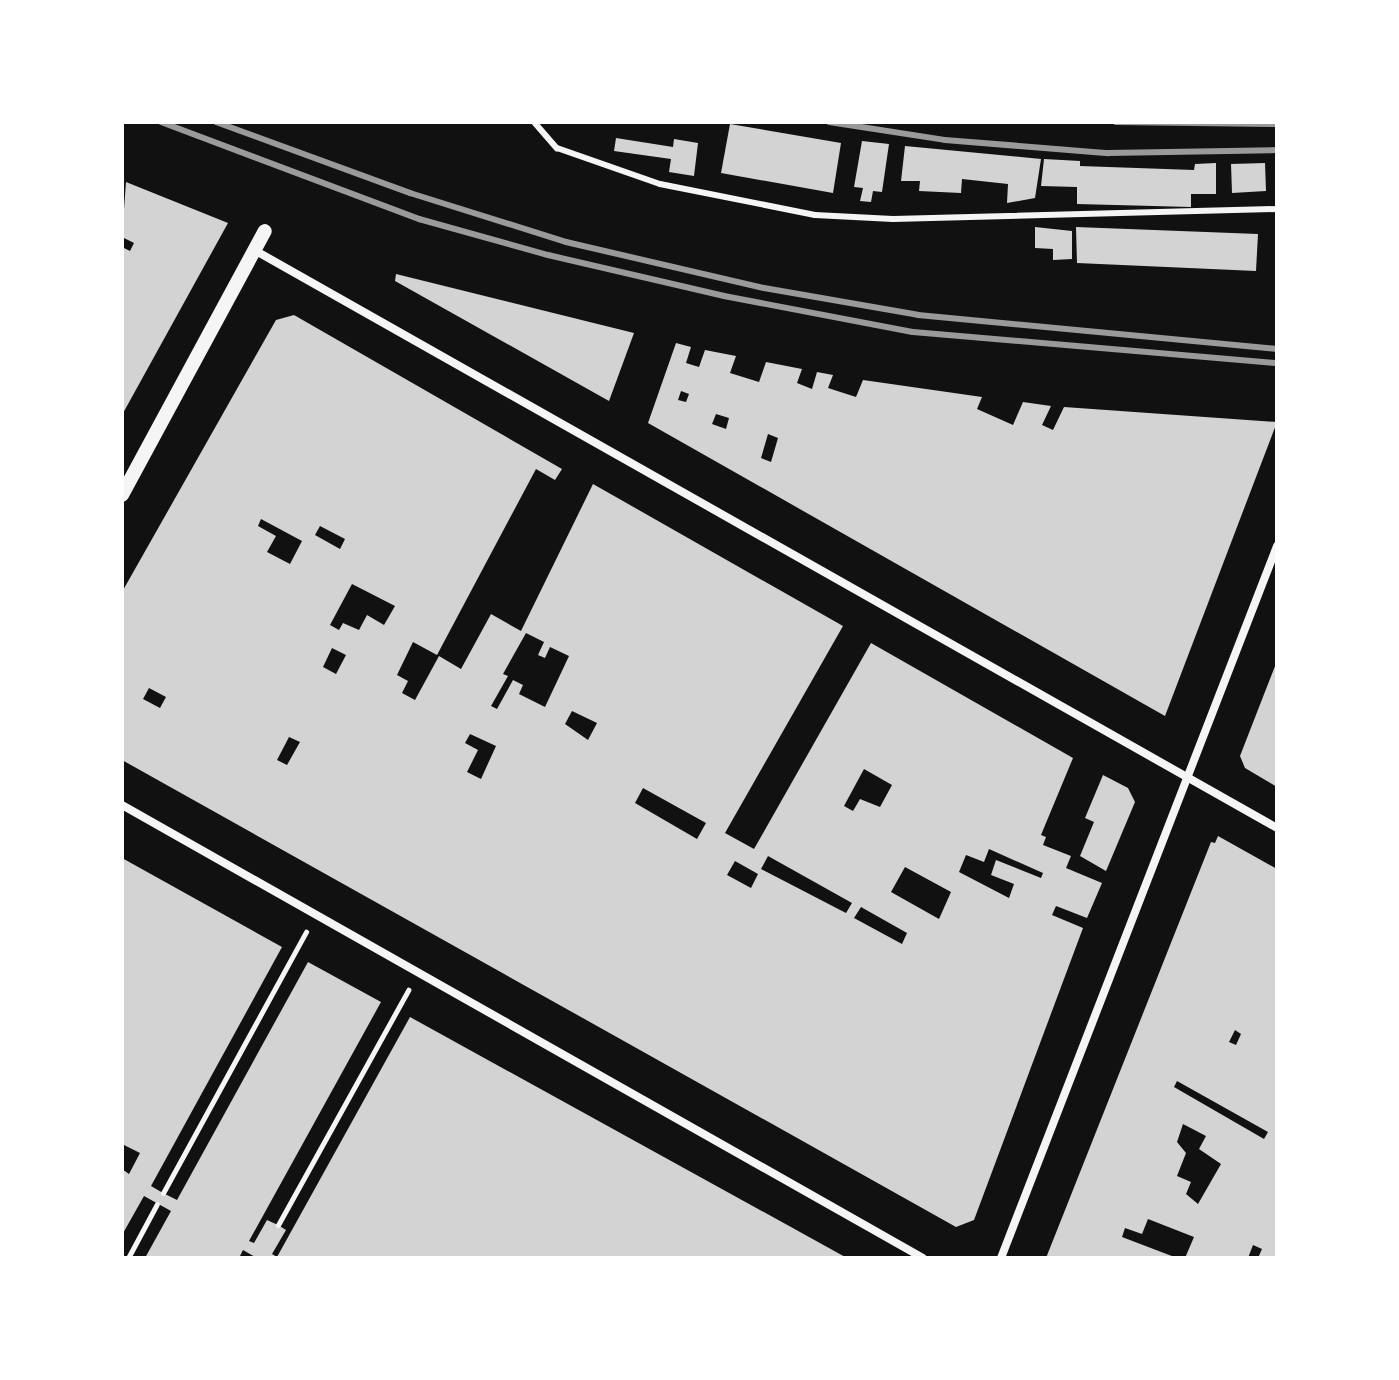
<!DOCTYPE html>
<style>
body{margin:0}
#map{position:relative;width:1399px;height:1380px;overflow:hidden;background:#111;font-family:"Archivo Narrow",sans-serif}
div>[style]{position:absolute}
.building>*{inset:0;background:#d3d3d3}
.path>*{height:5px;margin:-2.5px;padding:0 2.5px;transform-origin:2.5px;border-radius:2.5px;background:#f5f5f5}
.service>*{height:6px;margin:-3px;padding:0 3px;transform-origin:3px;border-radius:3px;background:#f5f5f5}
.minor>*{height:8px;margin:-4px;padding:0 4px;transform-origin:4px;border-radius:4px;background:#f5f5f5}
.tertiary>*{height:14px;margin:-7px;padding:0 7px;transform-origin:7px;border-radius:7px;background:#f5f5f5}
.rail>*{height:6px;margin:-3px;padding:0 3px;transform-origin:3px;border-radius:3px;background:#9a9a9a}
span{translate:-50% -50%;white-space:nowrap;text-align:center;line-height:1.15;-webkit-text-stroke:8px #fff;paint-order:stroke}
.frame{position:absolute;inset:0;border:124px solid #fff;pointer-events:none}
</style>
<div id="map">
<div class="building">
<i style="clip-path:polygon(730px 124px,841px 143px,833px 193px,721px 173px)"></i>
<i style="clip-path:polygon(616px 138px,673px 147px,674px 139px,698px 143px,694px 176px,669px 172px,671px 159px,614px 151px)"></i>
<i style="clip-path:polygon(862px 141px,889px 144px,882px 192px,873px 191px,871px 202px,860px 201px,863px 188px,854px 187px)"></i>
<i style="clip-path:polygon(905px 146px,1041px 159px,1035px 198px,1007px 203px,1008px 184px,962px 179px,961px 193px,919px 191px,920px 181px,901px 181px)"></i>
<i style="clip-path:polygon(1044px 159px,1080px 161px,1080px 166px,1194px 170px,1195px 164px,1216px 163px,1216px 194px,1191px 194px,1191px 207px,1077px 204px,1077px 187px,1041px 186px)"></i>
<i style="clip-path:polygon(1265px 163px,1266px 191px,1232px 193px,1231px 164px)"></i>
<i style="clip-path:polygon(126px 182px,228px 223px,122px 415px,122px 247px,130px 251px,134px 243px,122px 237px)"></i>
<i style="clip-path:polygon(1035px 227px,1072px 231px,1072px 259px,1053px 260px,1053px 249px,1035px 248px)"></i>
<i style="clip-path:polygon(1076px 227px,1258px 234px,1256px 271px,1077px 263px)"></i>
<i style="clip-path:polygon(396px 274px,634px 333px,609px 401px,395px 281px)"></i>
<i style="clip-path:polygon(evenodd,294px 315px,562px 469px,555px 480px,536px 469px,437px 655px,413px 642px,397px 675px,408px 681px,402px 693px,415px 700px,439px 656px,461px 669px,491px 614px,521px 631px,593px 484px,843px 626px,725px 833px,754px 849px,871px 643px,1073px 758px,1041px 835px,1046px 837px,1043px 845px,1071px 856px,1066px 868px,1102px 883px,1087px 918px,1056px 906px,1052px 915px,1083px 928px,974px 1220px,956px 1227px,122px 760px,122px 592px,276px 320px,294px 315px,261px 519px,302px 541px,290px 564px,267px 552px,276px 536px,258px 526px,261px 519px,294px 315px,320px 526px,345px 539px,340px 549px,315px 535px,320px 526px,294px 315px,352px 584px,395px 606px,384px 625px,367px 615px,359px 630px,343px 623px,339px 630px,330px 625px,352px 584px,294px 315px,526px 633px,544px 642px,538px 655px,545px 658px,550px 647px,569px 656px,545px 707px,519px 694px,523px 685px,513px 680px,497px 709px,491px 706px,508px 676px,503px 674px,526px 633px,294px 315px,332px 648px,346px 655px,336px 674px,323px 667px,332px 648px,294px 315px,149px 688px,166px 697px,160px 708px,143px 699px,149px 688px,294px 315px,572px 711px,597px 723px,588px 740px,565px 724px,572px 711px,294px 315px,470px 734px,496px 746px,481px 779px,467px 772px,478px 750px,465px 743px,470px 734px,294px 315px,289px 737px,300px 742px,287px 765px,277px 760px,289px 737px,294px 315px,864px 769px,892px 785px,880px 807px,860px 799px,853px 811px,844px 806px,864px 769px,294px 315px,643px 788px,706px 823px,697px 839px,635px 803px,643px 788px,294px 315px,989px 849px,1043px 873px,1041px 878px,996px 860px,991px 875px,1014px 884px,1009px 898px,959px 872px,966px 855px,984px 862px,989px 849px,294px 315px,768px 856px,852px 903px,846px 913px,761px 869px,768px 856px,294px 315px,735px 861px,758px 874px,751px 888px,727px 875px,735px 861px,294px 315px,905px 867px,951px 892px,939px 919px,891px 892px,905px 867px,294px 315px,861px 907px,907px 933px,902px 944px,854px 918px,861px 907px)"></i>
<i style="clip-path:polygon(evenodd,676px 343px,691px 347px,686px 363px,699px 367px,705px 350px,736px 356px,730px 373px,759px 382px,766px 362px,802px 369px,797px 383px,812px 389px,817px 372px,833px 375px,828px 388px,856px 397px,863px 380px,982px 397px,977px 409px,1013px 425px,1023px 402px,1051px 406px,1042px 425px,1053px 430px,1064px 407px,1277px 422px,1165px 716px,648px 423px,676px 343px,681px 391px,689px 394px,686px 402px,678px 400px,681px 391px,676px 343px,716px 414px,729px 418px,726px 429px,712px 424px,716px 414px,676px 343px,768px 434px,778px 438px,771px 462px,761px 458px,768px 434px)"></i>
<i style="clip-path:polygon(1277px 661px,1277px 787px,1245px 768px,1240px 756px)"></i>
<i style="clip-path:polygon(1103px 775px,1128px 788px,1135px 802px,1106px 871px,1080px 856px,1094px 822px,1085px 818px)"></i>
<i style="clip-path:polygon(evenodd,1218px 836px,1277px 869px,1277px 1258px,1258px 1258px,1262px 1249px,1253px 1245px,1248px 1258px,1185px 1258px,1194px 1237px,1148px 1219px,1142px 1234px,1125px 1228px,1122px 1237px,1177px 1258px,1046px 1258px,1211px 842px,1215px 843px,1218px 836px,1235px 1030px,1241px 1034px,1236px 1045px,1229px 1042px,1235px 1030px,1218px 836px,1177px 1081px,1268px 1132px,1264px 1139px,1174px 1087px,1177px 1081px,1218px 836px,1183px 1124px,1206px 1136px,1199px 1149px,1221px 1164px,1198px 1204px,1186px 1194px,1191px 1182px,1177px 1176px,1186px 1153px,1177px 1142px,1183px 1124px)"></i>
<i style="clip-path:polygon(122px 858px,282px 947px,151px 1186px,163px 1193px,177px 1200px,308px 962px,381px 1002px,249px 1241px,254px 1243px,267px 1220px,278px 1225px,286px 1230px,272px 1254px,277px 1257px,410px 1017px,847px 1258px,257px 1258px,243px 1250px,239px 1258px,145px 1258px,171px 1211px,144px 1196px,122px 1235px,122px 1169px,129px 1174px,140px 1153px,122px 1144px)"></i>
</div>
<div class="path">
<i style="left:163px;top:1193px;width:298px;rotate:-61.3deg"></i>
<i style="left:278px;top:1225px;width:269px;rotate:-61deg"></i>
<i style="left:128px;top:1258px;width:61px;rotate:-61.8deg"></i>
</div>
<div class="service">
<i style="left:534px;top:122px;width:35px;rotate:49deg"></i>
<i style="left:557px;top:148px;width:109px;rotate:19.3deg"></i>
<i style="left:660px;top:184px;width:158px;rotate:11.3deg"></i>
<i style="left:815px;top:215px;width:78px;rotate:2.9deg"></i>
<i style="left:893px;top:219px;width:384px;rotate:-1.5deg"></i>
</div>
<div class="minor">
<i style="left:256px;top:251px;width:1173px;rotate:29.47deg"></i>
<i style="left:122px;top:805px;width:920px;rotate:29.49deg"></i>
<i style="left:1001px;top:1258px;width:764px;rotate:-68.81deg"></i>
</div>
<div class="tertiary">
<i style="left:122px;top:495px;width:300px;rotate:-61.6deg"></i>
</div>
<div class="rail">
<i style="left:161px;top:122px;width:276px;rotate:20.6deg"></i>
<i style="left:419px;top:219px;width:134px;rotate:15.6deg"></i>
<i style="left:548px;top:255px;width:181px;rotate:13.1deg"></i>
<i style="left:724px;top:296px;width:192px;rotate:10.8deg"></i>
<i style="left:913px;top:332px;width:365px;rotate:4.9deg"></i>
<i style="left:216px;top:122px;width:207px;rotate:20.1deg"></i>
<i style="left:410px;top:193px;width:164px;rotate:17.4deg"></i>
<i style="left:566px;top:242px;width:203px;rotate:13.1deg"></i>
<i style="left:764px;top:288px;width:156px;rotate:9.9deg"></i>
<i style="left:918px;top:315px;width:361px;rotate:5.4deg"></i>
<i style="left:829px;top:122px;width:117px;rotate:8.8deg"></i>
<i style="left:945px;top:140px;width:164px;rotate:4.6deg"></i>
<i style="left:1108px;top:153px;width:169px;rotate:-1deg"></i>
<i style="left:1116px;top:122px;width:161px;rotate:0.7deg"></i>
</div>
<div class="frame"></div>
</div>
